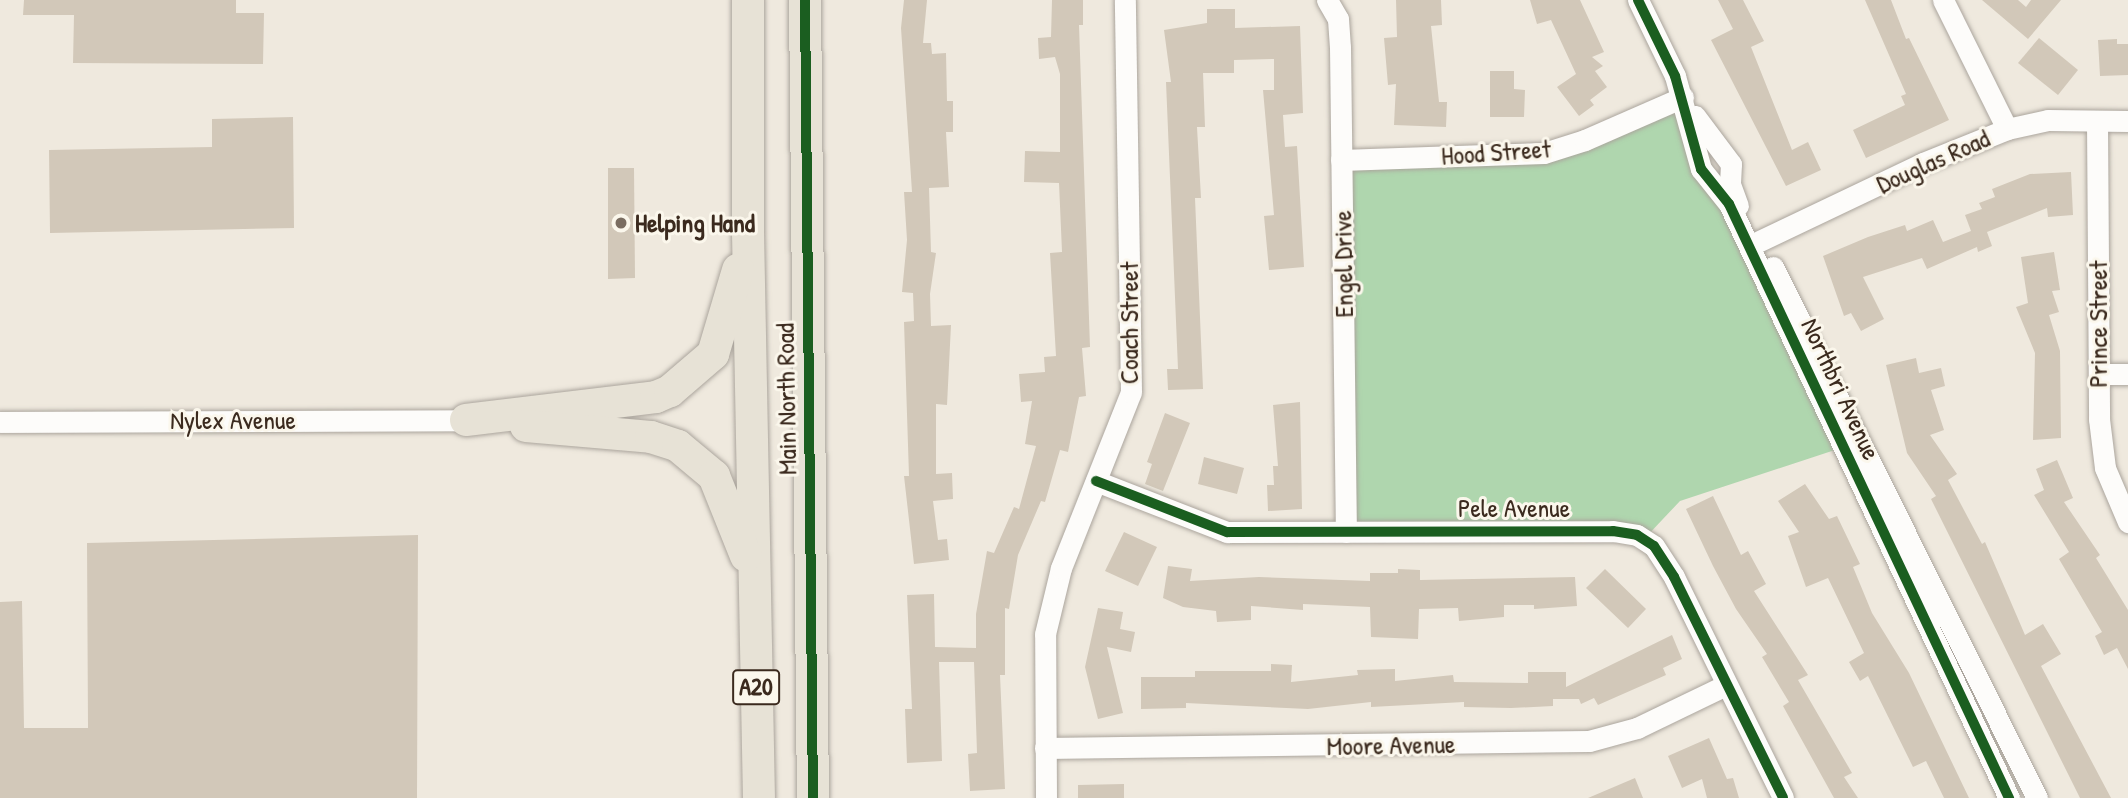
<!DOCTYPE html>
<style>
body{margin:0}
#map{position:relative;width:2128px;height:798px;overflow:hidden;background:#efe9de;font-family:"Patrick Hand",sans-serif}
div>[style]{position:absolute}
.green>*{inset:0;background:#afd6ae}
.building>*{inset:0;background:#d2c8b9}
.roads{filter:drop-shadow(0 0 2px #aba59d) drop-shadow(0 0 2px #aba59d)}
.minor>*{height:21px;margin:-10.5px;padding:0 10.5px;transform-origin:10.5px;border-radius:10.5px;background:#fdfcfa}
.highway>*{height:32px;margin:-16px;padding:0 16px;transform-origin:16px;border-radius:16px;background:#e7e2d6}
.cycleway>*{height:10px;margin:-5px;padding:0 5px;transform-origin:5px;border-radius:5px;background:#1b5e20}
.dots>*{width:19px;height:19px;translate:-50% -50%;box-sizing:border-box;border:4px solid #fbf7ec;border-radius:50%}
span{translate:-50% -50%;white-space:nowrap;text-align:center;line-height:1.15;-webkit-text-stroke:6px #fbf7ec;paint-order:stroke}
.shield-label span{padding:2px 5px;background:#fbf7ec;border:2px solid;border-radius:5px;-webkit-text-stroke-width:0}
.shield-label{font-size:24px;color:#3b2a1e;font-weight:700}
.street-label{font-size:26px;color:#3b2a1e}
.poi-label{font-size:26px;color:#3b2a1e;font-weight:700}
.left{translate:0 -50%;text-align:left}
</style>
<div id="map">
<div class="green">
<i style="clip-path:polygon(1683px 97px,1696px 138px,1844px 447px,1680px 501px,1645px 538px,1346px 532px,1341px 160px,1523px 155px)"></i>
</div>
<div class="building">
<i style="clip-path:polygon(24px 0,236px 0,236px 13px,264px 13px,263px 64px,73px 63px,74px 15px,23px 15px)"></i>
<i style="clip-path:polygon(904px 0,927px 0,923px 43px,931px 43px,932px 54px,946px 53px,947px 101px,953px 101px,953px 132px,946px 132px,949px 187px,929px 188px,931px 252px,936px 253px,930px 294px,931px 326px,951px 325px,947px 405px,936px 404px,936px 474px,952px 473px,953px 499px,933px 501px,938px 540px,947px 539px,949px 560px,914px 564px,904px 476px,909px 476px,904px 322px,914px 321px,913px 293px,902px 292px,907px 240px,904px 192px,912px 192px,901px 28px)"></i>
<i style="clip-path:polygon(1052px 0,1083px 0,1083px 25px,1079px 25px,1090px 347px,1082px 348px,1086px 396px,1079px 397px,1068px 452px,1060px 450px,1045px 502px,1041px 501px,1018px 555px,1009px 609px,1005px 608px,1005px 675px,1000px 675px,1005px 789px,970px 791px,968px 754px,977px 753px,974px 662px,939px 662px,942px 761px,907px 763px,905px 709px,912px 709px,907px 595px,934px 594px,935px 647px,976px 648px,976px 614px,987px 551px,994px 553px,1014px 507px,1019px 509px,1036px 446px,1025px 444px,1032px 401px,1021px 402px,1019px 374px,1045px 372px,1044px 357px,1056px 356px,1050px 253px,1062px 252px,1059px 183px,1024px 182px,1025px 151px,1060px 152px,1060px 74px,1055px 57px,1039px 59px,1038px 38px,1051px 37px)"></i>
<i style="clip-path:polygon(1396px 0,1441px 0,1442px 25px,1431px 26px,1439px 102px,1447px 102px,1446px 127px,1394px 125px,1396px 84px,1388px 85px,1384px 38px,1397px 37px)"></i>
<i style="clip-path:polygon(1530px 0,1580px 0,1604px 52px,1592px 57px,1603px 66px,1595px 71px,1607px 87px,1590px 100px,1594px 105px,1579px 116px,1557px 87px,1576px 74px,1551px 20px,1537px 24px)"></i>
<i style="clip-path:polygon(1718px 0,1743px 0,1764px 41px,1751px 47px,1792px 150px,1808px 142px,1821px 170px,1786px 186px,1711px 40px,1733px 29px)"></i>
<i style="clip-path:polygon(1865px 0,1891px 0,1906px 39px,1909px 38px,1949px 120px,1866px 158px,1853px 130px,1905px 105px,1901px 96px,1906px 94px)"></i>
<i style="clip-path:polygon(1982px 0,2018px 0,2026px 7px,2031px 0,2061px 0,2028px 39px)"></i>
<i style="clip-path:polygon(1207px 9px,1235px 9px,1235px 28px,1300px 26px,1303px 113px,1283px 115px,1285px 147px,1297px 146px,1304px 267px,1269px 270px,1264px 216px,1274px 215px,1263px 90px,1274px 90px,1274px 59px,1234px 60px,1234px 73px,1203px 73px,1205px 127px,1197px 127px,1201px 198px,1195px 198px,1203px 389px,1168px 390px,1167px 369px,1178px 369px,1166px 82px,1171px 82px,1164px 30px,1207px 23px)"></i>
<i style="clip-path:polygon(2039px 38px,2078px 70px,2058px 95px,2018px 63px)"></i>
<i style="clip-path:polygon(2117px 39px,2117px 44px,2128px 44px,2128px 75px,2100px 76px,2098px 40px)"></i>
<i style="clip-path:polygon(1490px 71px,1514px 71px,1514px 89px,1525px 90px,1524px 117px,1490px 117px)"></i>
<i style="clip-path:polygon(293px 117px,294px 228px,50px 233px,49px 150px,212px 147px,212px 119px)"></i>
<i style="clip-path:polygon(608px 168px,634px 168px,635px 278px,608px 279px)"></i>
<i style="clip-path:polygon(2071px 172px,2073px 215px,2048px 217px,2047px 208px,1987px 232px,1992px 246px,1978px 252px,1977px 247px,1927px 269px,1922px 258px,1863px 277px,1884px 319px,1861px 331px,1851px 313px,1844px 316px,1823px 256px,1868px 237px,1905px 225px,1907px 231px,1933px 220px,1943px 242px,1971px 231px,1965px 215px,1982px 209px,1979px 203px,1995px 197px,1992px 189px,2030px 174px)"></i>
<i style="clip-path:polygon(2054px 252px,2060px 290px,2052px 291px,2059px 312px,2049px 315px,2060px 351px,2061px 438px,2033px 440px,2035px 353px,2016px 307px,2028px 303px,2021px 257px)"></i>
<i style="clip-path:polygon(1916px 358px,1919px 373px,1941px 368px,1945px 386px,1931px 390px,1944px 430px,1930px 435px,1957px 474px,1948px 480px,1982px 544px,1985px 542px,2025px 635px,2043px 624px,2061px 654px,2041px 666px,2111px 798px,2080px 798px,1931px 499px,1936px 496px,1907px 453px,1886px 365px)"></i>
<i style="clip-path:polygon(1300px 402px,1302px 509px,1268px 511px,1267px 485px,1274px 485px,1273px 466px,1278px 466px,1273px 405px)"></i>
<i style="clip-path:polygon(1165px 413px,1190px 423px,1163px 491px,1145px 484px,1152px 464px,1147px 462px)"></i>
<i style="clip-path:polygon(1204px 457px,1244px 468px,1237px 494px,1198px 484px)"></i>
<i style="clip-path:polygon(2057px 460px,2073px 498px,2064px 502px,2100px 555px,2096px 558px,2128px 610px,2128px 669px,2117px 648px,2104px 655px,2095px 636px,2102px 632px,2059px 559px,2069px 552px,2034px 495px,2044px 490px,2036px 469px)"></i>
<i style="clip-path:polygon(1805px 484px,1829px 519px,1837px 516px,1860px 564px,1853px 567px,1872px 613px,1909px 673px,1969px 798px,1944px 798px,1926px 761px,1913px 767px,1868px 676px,1860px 681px,1849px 662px,1864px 653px,1828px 578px,1806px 587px,1788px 536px,1799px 532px,1778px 501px)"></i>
<i style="clip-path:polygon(1713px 496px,1741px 555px,1748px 551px,1766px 584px,1754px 591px,1808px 675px,1798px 680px,1852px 773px,1844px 777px,1858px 798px,1834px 798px,1783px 706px,1789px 702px,1762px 657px,1767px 654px,1736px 609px,1713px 566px,1686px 509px)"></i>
<i style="clip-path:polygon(1124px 532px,1157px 547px,1138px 586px,1105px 571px)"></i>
<i style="clip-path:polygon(418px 535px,417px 798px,0 798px,0 602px,22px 601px,24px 728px,88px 728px,87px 543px)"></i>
<i style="clip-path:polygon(1168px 566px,1192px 569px,1190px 581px,1259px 577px,1370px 581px,1370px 573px,1398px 573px,1398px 569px,1420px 570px,1420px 580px,1575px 577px,1577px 606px,1534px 609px,1534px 605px,1504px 605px,1504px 617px,1459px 621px,1458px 608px,1419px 609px,1418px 639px,1371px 637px,1370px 607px,1303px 604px,1303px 610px,1251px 606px,1251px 620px,1217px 622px,1216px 611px,1183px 607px,1163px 598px)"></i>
<i style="clip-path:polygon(1605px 569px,1646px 609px,1628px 628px,1586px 588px)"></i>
<i style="clip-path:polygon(1098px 608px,1123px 612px,1120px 629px,1135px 632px,1131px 652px,1107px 647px,1123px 713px,1098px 719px,1085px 667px)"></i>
<i style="clip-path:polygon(1672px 635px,1682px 659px,1663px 668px,1666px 675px,1598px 705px,1594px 698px,1581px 704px,1579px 699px,1553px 699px,1553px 706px,1511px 708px,1464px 707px,1464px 702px,1371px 707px,1371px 702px,1308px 709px,1186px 703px,1186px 708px,1141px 709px,1141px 677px,1195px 677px,1195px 671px,1271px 671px,1271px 664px,1292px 665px,1291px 682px,1358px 675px,1357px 670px,1395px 669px,1395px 681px,1453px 675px,1454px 682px,1528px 683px,1528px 672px,1566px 672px,1566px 687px)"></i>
<i style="clip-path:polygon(1709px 738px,1727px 779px,1733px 778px,1739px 798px,1707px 798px,1702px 779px,1682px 788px,1668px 756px)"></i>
<i style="clip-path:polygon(1635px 778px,1643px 798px,1588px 798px)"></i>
<i style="clip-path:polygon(1124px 784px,1124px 798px,1078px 798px,1078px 785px)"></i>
</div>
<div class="roads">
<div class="minor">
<i style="left:1327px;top:0;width:22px;rotate:60deg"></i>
<i style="left:1338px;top:19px;width:28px;rotate:86deg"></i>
<i style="left:1340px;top:47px;width:485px;rotate:89.3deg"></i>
<i style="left:1638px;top:0;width:85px;rotate:64deg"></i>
<i style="left:1675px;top:76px;width:97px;rotate:74.4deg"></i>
<i style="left:1701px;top:169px;width:45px;rotate:51.3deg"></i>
<i style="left:1729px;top:204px;width:657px;rotate:64.76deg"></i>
<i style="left:1943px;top:0;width:144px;rotate:63.6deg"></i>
<i style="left:1695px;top:116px;width:60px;rotate:53.1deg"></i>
<i style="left:1731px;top:164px;width:20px;rotate:93deg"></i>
<i style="left:1730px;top:184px;width:23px;rotate:70deg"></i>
<i style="left:2097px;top:121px;width:298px;rotate:89.6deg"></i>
<i style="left:2099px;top:419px;width:49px;rotate:83deg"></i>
<i style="left:2105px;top:468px;width:59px;rotate:66.9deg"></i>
<i style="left:1341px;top:160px;width:203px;rotate:-2deg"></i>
<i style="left:1544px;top:153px;width:43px;rotate:-17.6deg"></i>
<i style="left:1585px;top:140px;width:107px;rotate:-23.7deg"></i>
<i style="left:1749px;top:246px;width:193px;rotate:-25.5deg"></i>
<i style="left:1923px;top:163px;width:91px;rotate:-22deg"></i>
<i style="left:2007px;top:129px;width:42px;rotate:-12.4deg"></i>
<i style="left:2048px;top:120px;width:80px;rotate:0.7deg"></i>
<i style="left:1773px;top:267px;width:593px;rotate:63.56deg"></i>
<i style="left:2099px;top:374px;width:29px"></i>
<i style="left:0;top:422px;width:466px;rotate:-0.2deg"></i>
<i style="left:1096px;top:481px;width:141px;rotate:21.3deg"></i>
<i style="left:1227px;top:532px;width:386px;rotate:-0.1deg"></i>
<i style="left:1613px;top:531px;width:24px;rotate:9deg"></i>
<i style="left:1637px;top:535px;width:20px;rotate:33deg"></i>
<i style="left:1654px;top:546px;width:37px;rotate:57deg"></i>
<i style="left:1674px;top:577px;width:246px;rotate:63.7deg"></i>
<i style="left:1045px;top:748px;width:544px;rotate:-0.74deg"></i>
<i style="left:1589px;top:741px;width:50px;rotate:-15.2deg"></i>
<i style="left:1637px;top:728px;width:99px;rotate:-25.8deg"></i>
<i style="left:1046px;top:798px;width:164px;rotate:-90.3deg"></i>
<i style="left:1045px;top:634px;width:68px;rotate:-76.4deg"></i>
<i style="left:1061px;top:568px;width:189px;rotate:-68.3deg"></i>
<i style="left:1131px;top:392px;width:392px;rotate:-90.9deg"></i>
</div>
<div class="highway">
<i style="left:748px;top:0;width:232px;rotate:90deg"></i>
<i style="left:748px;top:232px;width:566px;rotate:88.89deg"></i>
<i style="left:805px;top:0;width:798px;rotate:89.43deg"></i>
<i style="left:466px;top:420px;width:191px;rotate:-6.9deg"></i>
<i style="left:656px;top:397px;width:15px;rotate:-23deg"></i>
<i style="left:670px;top:391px;width:57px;rotate:-40.7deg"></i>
<i style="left:713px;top:354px;width:88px;rotate:-73.4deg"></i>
<i style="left:526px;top:426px;width:125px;rotate:5deg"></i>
<i style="left:651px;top:437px;width:28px;rotate:18deg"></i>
<i style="left:678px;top:446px;width:47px;rotate:39.8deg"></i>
<i style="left:714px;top:476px;width:86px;rotate:68.2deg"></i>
</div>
</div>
<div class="cycleway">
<i style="left:805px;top:0;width:798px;rotate:89.43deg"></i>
<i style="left:1638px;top:0;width:85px;rotate:64deg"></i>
<i style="left:1675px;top:76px;width:97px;rotate:74.4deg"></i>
<i style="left:1701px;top:169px;width:45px;rotate:51.3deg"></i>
<i style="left:1729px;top:204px;width:657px;rotate:64.76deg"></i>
<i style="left:1096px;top:481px;width:141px;rotate:21.3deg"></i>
<i style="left:1227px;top:532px;width:386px;rotate:-0.1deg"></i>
<i style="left:1613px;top:531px;width:24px;rotate:9deg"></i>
<i style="left:1637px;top:535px;width:20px;rotate:33deg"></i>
<i style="left:1654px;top:546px;width:37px;rotate:57deg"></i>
<i style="left:1674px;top:577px;width:246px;rotate:63.7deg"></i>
</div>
<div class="dots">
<i style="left:621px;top:223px;background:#7a6d61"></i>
</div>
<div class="shield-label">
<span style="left:756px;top:687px">A20</span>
</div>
<div class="street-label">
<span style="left:1496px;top:152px;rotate:-4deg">Hood Street</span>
<span style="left:1933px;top:161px;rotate:-24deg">Douglas Road</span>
<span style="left:1343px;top:264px;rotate:-91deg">Engel Drive</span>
<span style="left:1129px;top:323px;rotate:-90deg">Coach Street</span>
<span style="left:2098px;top:324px;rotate:-90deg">Prince Street</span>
<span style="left:1841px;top:389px;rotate:65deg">Northbri Avenue</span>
<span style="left:786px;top:399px;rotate:-91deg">Main North Road</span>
<span style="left:233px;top:420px">Nylex Avenue</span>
<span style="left:1514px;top:508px">Pele Avenue</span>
<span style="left:1391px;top:745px;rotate:-1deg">Moore Avenue</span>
</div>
<div class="poi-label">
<span class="left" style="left:635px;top:223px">Helping Hand</span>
</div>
</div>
